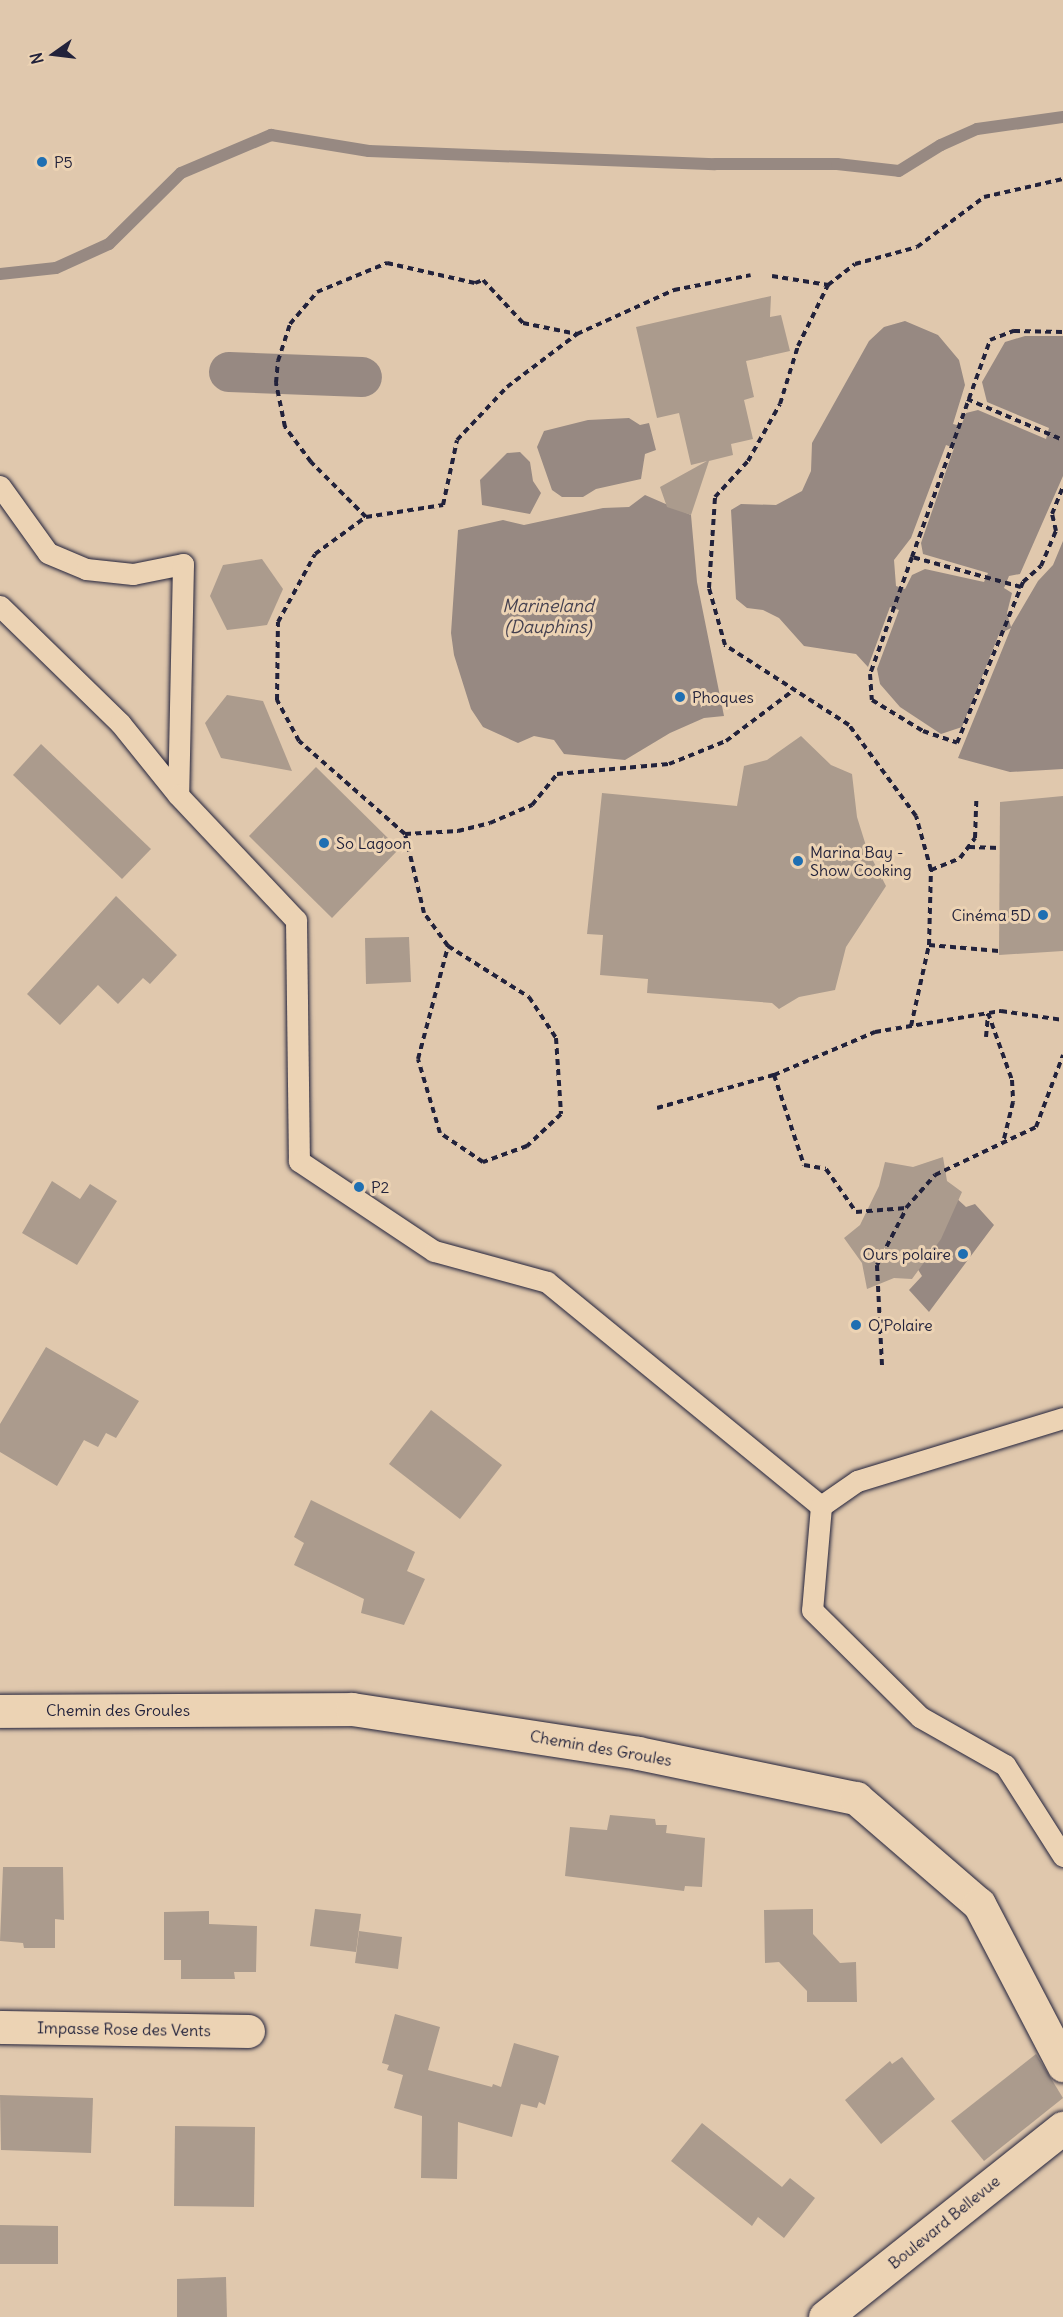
<!DOCTYPE html>
<meta charset="utf-8">
<style>
body{margin:0}
#map{position:relative;width:1063px;height:2317px;overflow:hidden;background:#e0c8ad;font-family:Delius,sans-serif}
div>[style]{position:absolute}
.water>*{inset:0;background:#978982}
.stream>*{height:12px;margin:-6px;padding:0 6px;transform-origin:6px;border-radius:6px;background:#978982}
.canal>*{height:40px;margin:-20px;padding:0 20px;transform-origin:20px;border-radius:20px;background:#978982}
.building>*{inset:0;background:#ab9b8d}
.path>*{height:4px;margin-top:-2px;transform-origin:0;background:repeating-linear-gradient(90deg,#22223b 0 6px,transparent 0 10.5px)}
.roads{filter:drop-shadow(0 0 2px #22223b) drop-shadow(0 0 2px #22223b)}
.lane>*{height:21px;margin:-10.5px;padding:0 10.5px;transform-origin:10.5px;border-radius:10.5px;background:#ecd3b4}
.street>*{height:33px;margin:-16.5px;padding:0 16.5px;transform-origin:16.5px;border-radius:16.5px;background:#ecd3b4}
.dots>*{width:16px;height:16px;translate:-50% -50%;box-sizing:border-box;border:3px solid #ecd3b4;border-radius:50%}
span{translate:-50% -50%;white-space:nowrap;text-align:center;line-height:1.15;-webkit-text-stroke:6px #ecd3b4;paint-order:stroke}
.poi-label{font-size:16px;color:#22223b}
.left{translate:0 -50%;text-align:left}
.right{translate:-100% -50%;text-align:right}
.street-label{font-size:16px;color:#22223b}
.water-label{font-size:18px;color:#454150;font-style:italic}
.north{position:absolute;left:24px;top:24px;width:60px;height:60px;-webkit-text-stroke:4px #ecd3b4;paint-order:stroke;rotate:256deg;font-size:16px;font-weight:700;line-height:24px;text-align:center;color:#22223b}
.north::after{content:'';display:block;margin:auto;width:21px;height:27px;background:#22223b;clip-path:polygon(50% 0,100% 100%,50% 72%,0 100%)}
</style>
<div id="map">
<div class="water">
<i style="clip-path:polygon(evenodd,905px 321px,938px 335px,959px 360px,965px 385px,953px 424px,961px 426px,966px 413px,978px 410px,1046px 439px,1049px 428px,987px 402px,982px 382px,1005px 342px,1025px 336px,1063px 336px,1063px 476px,1020px 574px,1009px 576px,1004px 588px,1012px 593px,1007px 613px,1011px 627px,1038px 581px,1053px 565px,1063px 541px,1063px 769px,1010px 772px,958px 758px,1011px 628px,999px 634px,962px 727px,941px 734px,900px 707px,880px 684px,877px 669px,899px 610px,890px 607px,868px 667px,856px 654px,804px 646px,779px 618px,763px 610px,747px 608px,736px 599px,731px 510px,741px 504px,776px 505px,802px 491px,811px 471px,812px 443px,869px 341px,884px 327px,905px 321px,946px 445px,954px 448px,921px 543px,923px 554px,988px 573px,984px 582px,925px 569px,912px 575px,905px 589px,896px 586px,894px 560px,911px 538px,946px 445px)"></i>
<i style="clip-path:polygon(629px 418px,640px 425px,649px 423px,656px 450px,645px 454px,641px 479px,596px 489px,583px 497px,562px 497px,552px 490px,537px 447px,544px 431px,588px 420px)"></i>
<i style="clip-path:polygon(520px 452px,530px 462px,533px 481px,541px 493px,530px 514px,482px 505px,480px 480px,507px 453px)"></i>
<i style="clip-path:polygon(645px 495px,691px 515px,697px 582px,724px 716px,704px 718px,670px 733px,625px 760px,564px 754px,554px 740px,534px 736px,518px 743px,483px 727px,471px 709px,454px 655px,451px 633px,458px 530px,503px 520px,524px 525px,603px 508px,629px 507px)"></i>
<i style="clip-path:polygon(954px 1196px,966px 1207px,975px 1204px,994px 1225px,929px 1312px,909px 1290px,922px 1276px,914px 1263px)"></i>
</div>
<div class="stream">
<i style="left:0;top:274px;width:56px;rotate:-6.1deg"></i>
<i style="left:56px;top:268px;width:58px;rotate:-24.4deg"></i>
<i style="left:109px;top:244px;width:101px;rotate:-44.6deg"></i>
<i style="left:181px;top:173px;width:98px;rotate:-22.9deg"></i>
<i style="left:271px;top:135px;width:99px;rotate:9.3deg"></i>
<i style="left:369px;top:151px;width:346px;rotate:2.2deg"></i>
<i style="left:715px;top:164px;width:122px"></i>
<i style="left:837px;top:164px;width:62px;rotate:6.4deg"></i>
<i style="left:899px;top:171px;width:49px;rotate:-31.8deg"></i>
<i style="left:941px;top:145px;width:39px;rotate:-24deg"></i>
<i style="left:977px;top:129px;width:87px;rotate:-7.9deg"></i>
</div>
<div class="canal">
<i style="left:229px;top:372px;width:133px;rotate:2.2deg"></i>
</div>
<div class="building">
<i style="clip-path:polygon(771px 296px,770px 317px,781px 315px,790px 351px,746px 361px,754px 397px,744px 400px,753px 439px,731px 444px,733px 455px,709px 461px,691px 515px,667px 507px,660px 487px,707px 461px,691px 465px,679px 413px,657px 418px,636px 327px)"></i>
<i style="clip-path:polygon(262px 559px,283px 589px,267px 625px,227px 630px,210px 596px,223px 565px)"></i>
<i style="clip-path:polygon(227px 695px,263px 701px,292px 771px,221px 758px,205px 723px)"></i>
<i style="clip-path:polygon(801px 736px,831px 765px,852px 774px,857px 817px,867px 849px,886px 886px,846px 947px,835px 990px,799px 997px,779px 1009px,772px 1003px,647px 993px,648px 979px,600px 975px,603px 935px,587px 934px,602px 793px,737px 806px,744px 766px,767px 760px)"></i>
<i style="clip-path:polygon(41px 744px,151px 849px,122px 879px,13px 775px)"></i>
<i style="clip-path:polygon(316px 767px,399px 849px,332px 918px,249px 836px)"></i>
<i style="clip-path:polygon(1063px 796px,1063px 951px,999px 955px,1000px 802px)"></i>
<i style="clip-path:polygon(116px 896px,177px 955px,150px 984px,143px 978px,118px 1004px,98px 985px,60px 1025px,27px 994px)"></i>
<i style="clip-path:polygon(409px 937px,411px 982px,366px 984px,365px 938px)"></i>
<i style="clip-path:polygon(943px 1157px,947px 1181px,962px 1192px,941px 1239px,912px 1279px,894px 1278px,867px 1289px,862px 1263px,844px 1238px,860px 1225px,879px 1186px,885px 1162px,913px 1167px)"></i>
<i style="clip-path:polygon(52px 1181px,80px 1199px,90px 1184px,117px 1201px,77px 1265px,22px 1233px)"></i>
<i style="clip-path:polygon(46px 1347px,139px 1401px,116px 1438px,106px 1433px,98px 1447px,84px 1440px,57px 1486px,0 1452px,0 1424px)"></i>
<i style="clip-path:polygon(431px 1410px,502px 1465px,460px 1519px,389px 1464px)"></i>
<i style="clip-path:polygon(311px 1500px,415px 1552px,407px 1571px,425px 1579px,404px 1625px,361px 1613px,364px 1599px,294px 1565px,304px 1543px,294px 1537px)"></i>
<i style="clip-path:polygon(610px 1815px,655px 1819px,656px 1825px,667px 1825px,666px 1833px,705px 1838px,702px 1887px,685px 1886px,684px 1891px,565px 1876px,570px 1827px,607px 1830px)"></i>
<i style="clip-path:polygon(3px 1867px,63px 1867px,64px 1920px,55px 1919px,55px 1948px,24px 1948px,23px 1943px,0 1941px)"></i>
<i style="clip-path:polygon(315px 1909px,361px 1914px,356px 1952px,310px 1946px)"></i>
<i style="clip-path:polygon(813px 1909px,813px 1934px,840px 1963px,856px 1962px,857px 2002px,807px 2002px,807px 1991px,779px 1962px,765px 1963px,764px 1910px)"></i>
<i style="clip-path:polygon(209px 1911px,209px 1924px,257px 1926px,256px 1972px,234px 1972px,235px 1979px,181px 1979px,181px 1960px,164px 1960px,164px 1912px)"></i>
<i style="clip-path:polygon(359px 1931px,402px 1937px,398px 1969px,355px 1963px)"></i>
<i style="clip-path:polygon(395px 2014px,440px 2027px,428px 2070px,492px 2087px,493px 2084px,501px 2087px,514px 2043px,559px 2056px,545px 2105px,539px 2102px,537px 2108px,521px 2104px,512px 2137px,458px 2122px,457px 2179px,421px 2178px,422px 2116px,394px 2108px,403px 2075px,387px 2070px,389px 2065px,382px 2063px)"></i>
<i style="clip-path:polygon(1036px 2054px,1063px 2098px,984px 2161px,951px 2121px)"></i>
<i style="clip-path:polygon(902px 2057px,935px 2099px,881px 2144px,845px 2100px,890px 2061px,892px 2064px)"></i>
<i style="clip-path:polygon(0 2095px,93px 2098px,91px 2153px,1px 2150px)"></i>
<i style="clip-path:polygon(702px 2123px,782px 2187px,790px 2178px,815px 2198px,784px 2238px,758px 2217px,752px 2226px,671px 2161px)"></i>
<i style="clip-path:polygon(175px 2126px,255px 2127px,254px 2207px,174px 2206px)"></i>
<i style="clip-path:polygon(0 2225px,58px 2226px,58px 2264px,0 2264px)"></i>
<i style="clip-path:polygon(226px 2277px,227px 2317px,177px 2317px,177px 2279px)"></i>
</div>
<div class="path">
<i style="left:772px;top:276px;width:57px;rotate:9.1deg"></i>
<i style="left:967px;top:399px;width:104px;rotate:23.1deg"></i>
<i style="left:366px;top:517px;width:78px;rotate:-135deg"></i>
<i style="left:311px;top:462px;width:44px;rotate:-126.6deg"></i>
<i style="left:285px;top:427px;width:45px;rotate:-101.6deg"></i>
<i style="left:276px;top:383px;width:22px;rotate:-85deg"></i>
<i style="left:278px;top:361px;width:39px;rotate:-72deg"></i>
<i style="left:290px;top:324px;width:42px;rotate:-49.8deg"></i>
<i style="left:317px;top:292px;width:76px;rotate:-22.5deg"></i>
<i style="left:387px;top:263px;width:90px;rotate:12.8deg"></i>
<i style="left:475px;top:283px;width:9px;rotate:-21deg"></i>
<i style="left:483px;top:280px;width:59px;rotate:47.1deg"></i>
<i style="left:523px;top:323px;width:55px;rotate:11.5deg"></i>
<i style="left:577px;top:334px;width:107px;rotate:-24.4deg"></i>
<i style="left:674px;top:290px;width:78px;rotate:-11deg"></i>
<i style="left:912px;top:557px;width:124px;rotate:109.7deg"></i>
<i style="left:870px;top:674px;width:26px;rotate:86deg"></i>
<i style="left:872px;top:700px;width:60px;rotate:31.3deg"></i>
<i style="left:923px;top:731px;width:36px;rotate:19deg"></i>
<i style="left:957px;top:743px;width:174px;rotate:-67.7deg"></i>
<i style="left:1023px;top:582px;width:24px;rotate:-42deg"></i>
<i style="left:1041px;top:566px;width:38px;rotate:-67deg"></i>
<i style="left:1056px;top:531px;width:17px;rotate:-103deg"></i>
<i style="left:1052px;top:514px;width:29px;rotate:-68deg"></i>
<i style="left:1021px;top:587px;width:113px;rotate:-164.6deg"></i>
<i style="left:912px;top:557px;width:231px;rotate:-70.2deg"></i>
<i style="left:990px;top:340px;width:26px;rotate:-21deg"></i>
<i style="left:1014px;top:331px;width:49px;rotate:1.2deg"></i>
<i style="left:405px;top:834px;width:53px;rotate:-3.2deg"></i>
<i style="left:458px;top:831px;width:33px;rotate:-14deg"></i>
<i style="left:490px;top:823px;width:46px;rotate:-23.2deg"></i>
<i style="left:532px;top:805px;width:40px;rotate:-51deg"></i>
<i style="left:557px;top:774px;width:112px;rotate:-5.1deg"></i>
<i style="left:669px;top:764px;width:61px;rotate:-22deg"></i>
<i style="left:726px;top:741px;width:85px;rotate:-36.9deg"></i>
<i style="left:969px;top:847px;width:31px;rotate:2deg"></i>
<i style="left:931px;top:870px;width:31px;rotate:-22deg"></i>
<i style="left:960px;top:858px;width:25px;rotate:-53deg"></i>
<i style="left:975px;top:838px;width:37px;rotate:-88deg"></i>
<i style="left:929px;top:945px;width:70px;rotate:4.9deg"></i>
<i style="left:448px;top:946px;width:96px;rotate:32.2deg"></i>
<i style="left:529px;top:997px;width:49px;rotate:56.6deg"></i>
<i style="left:556px;top:1038px;width:76px;rotate:86.2deg"></i>
<i style="left:561px;top:1114px;width:47px;rotate:136.7deg"></i>
<i style="left:527px;top:1146px;width:47px;rotate:160deg"></i>
<i style="left:483px;top:1162px;width:52px;rotate:-146deg"></i>
<i style="left:440px;top:1133px;width:77px;rotate:-106.6deg"></i>
<i style="left:418px;top:1059px;width:117px;rotate:-75.1deg"></i>
<i style="left:448px;top:946px;width:41px;rotate:-126deg"></i>
<i style="left:424px;top:913px;width:81px;rotate:-103.5deg"></i>
<i style="left:405px;top:834px;width:141px;rotate:-138.7deg"></i>
<i style="left:299px;top:741px;width:47px;rotate:-118.2deg"></i>
<i style="left:277px;top:700px;width:78px;rotate:-89.3deg"></i>
<i style="left:278px;top:622px;width:77px;rotate:-61.4deg"></i>
<i style="left:315px;top:554px;width:63px;rotate:-36deg"></i>
<i style="left:366px;top:517px;width:78px;rotate:-8.9deg"></i>
<i style="left:443px;top:505px;width:66px;rotate:-77.8deg"></i>
<i style="left:457px;top:440px;width:73px;rotate:-46.7deg"></i>
<i style="left:507px;top:387px;width:88px;rotate:-37.1deg"></i>
<i style="left:988px;top:1013px;width:71px;rotate:70.3deg"></i>
<i style="left:1012px;top:1080px;width:22px;rotate:87deg"></i>
<i style="left:1013px;top:1102px;width:42px;rotate:103.7deg"></i>
<i style="left:911px;top:1026px;width:83px;rotate:-77.5deg"></i>
<i style="left:929px;top:945px;width:75px;rotate:-88.5deg"></i>
<i style="left:931px;top:870px;width:56px;rotate:-105.5deg"></i>
<i style="left:916px;top:816px;width:113px;rotate:-126.4deg"></i>
<i style="left:849px;top:725px;width:148px;rotate:-147.2deg"></i>
<i style="left:725px;top:645px;width:59px;rotate:-105.7deg"></i>
<i style="left:709px;top:588px;width:91px;rotate:-86.2deg"></i>
<i style="left:715px;top:497px;width:49px;rotate:-47.5deg"></i>
<i style="left:748px;top:461px;width:65px;rotate:-60.7deg"></i>
<i style="left:780px;top:404px;width:61px;rotate:-72.8deg"></i>
<i style="left:798px;top:346px;width:68px;rotate:-63.8deg"></i>
<i style="left:828px;top:285px;width:34px;rotate:-38deg"></i>
<i style="left:855px;top:264px;width:64px;rotate:-15.3deg"></i>
<i style="left:917px;top:247px;width:84px;rotate:-36.7deg"></i>
<i style="left:984px;top:197px;width:81px;rotate:-12.8deg"></i>
<i style="left:986px;top:1037px;width:23px;rotate:-85deg"></i>
<i style="left:774px;top:1075px;width:95px;rotate:71.6deg"></i>
<i style="left:804px;top:1165px;width:22px;rotate:10deg"></i>
<i style="left:826px;top:1169px;width:52px;rotate:55.1deg"></i>
<i style="left:856px;top:1212px;width:50px;rotate:-4.6deg"></i>
<i style="left:906px;top:1208px;width:44px;rotate:-48.7deg"></i>
<i style="left:935px;top:1175px;width:112px;rotate:-25.4deg"></i>
<i style="left:1036px;top:1127px;width:77px;rotate:-69.4deg"></i>
<i style="left:657px;top:1108px;width:122px;rotate:-15.8deg"></i>
<i style="left:774px;top:1075px;width:110px;rotate:-23.1deg"></i>
<i style="left:875px;top:1032px;width:128px;rotate:-9.5deg"></i>
<i style="left:1001px;top:1011px;width:63px;rotate:8.3deg"></i>
<i style="left:882px;top:1365px;width:100px;rotate:-92.9deg"></i>
<i style="left:877px;top:1265px;width:63px;rotate:-62.6deg"></i>
</div>
<div class="roads">
<div class="lane">
<i style="left:0;top:486px;width:82px;rotate:54.4deg"></i>
<i style="left:48px;top:553px;width:41px;rotate:22.8deg"></i>
<i style="left:86px;top:569px;width:47px;rotate:6.1deg"></i>
<i style="left:133px;top:574px;width:51px;rotate:-11.3deg"></i>
<i style="left:183px;top:564px;width:231px;rotate:91.2deg"></i>
<i style="left:0;top:606px;width:168px;rotate:44.3deg"></i>
<i style="left:120px;top:723px;width:92px;rotate:51.1deg"></i>
<i style="left:178px;top:795px;width:172px;rotate:46.7deg"></i>
<i style="left:296px;top:920px;width:241px;rotate:89.3deg"></i>
<i style="left:299px;top:1161px;width:162px;rotate:33.7deg"></i>
<i style="left:434px;top:1251px;width:117px;rotate:15.3deg"></i>
<i style="left:547px;top:1282px;width:354px;rotate:39.3deg"></i>
<i style="left:1063px;top:1418px;width:215px;rotate:163deg"></i>
<i style="left:857px;top:1481px;width:44px;rotate:145.2deg"></i>
<i style="left:821px;top:1506px;width:104px;rotate:94.9deg"></i>
<i style="left:812px;top:1610px;width:152px;rotate:44.7deg"></i>
<i style="left:920px;top:1717px;width:98px;rotate:29.5deg"></i>
<i style="left:1005px;top:1765px;width:108px;rotate:57.5deg"></i>
</div>
<div class="street">
<i style="left:0;top:1711px;width:352px;rotate:-0.3deg"></i>
<i style="left:352px;top:1709px;width:289px;rotate:8.7deg"></i>
<i style="left:638px;top:1753px;width:223px;rotate:11.7deg"></i>
<i style="left:856px;top:1798px;width:162px;rotate:40.8deg"></i>
<i style="left:979px;top:1904px;width:182px;rotate:62.4deg"></i>
<i style="left:0;top:2027px;width:248px;rotate:0.9deg"></i>
<i style="left:825px;top:2317px;width:304px;rotate:-38.5deg"></i>
</div>
</div>
<div class="dots">
<i style="left:42px;top:162px;background:#1f6fb2"></i>
<i style="left:680px;top:697px;background:#1f6fb2"></i>
<i style="left:324px;top:843px;background:#1f6fb2"></i>
<i style="left:798px;top:861px;background:#1f6fb2"></i>
<i style="left:1043px;top:915px;background:#1f6fb2"></i>
<i style="left:359px;top:1187px;background:#1f6fb2"></i>
<i style="left:963px;top:1254px;background:#1f6fb2"></i>
<i style="left:856px;top:1325px;background:#1f6fb2"></i>
</div>
<div class="poi-label">
<span class="left" style="left:54px;top:162px">P5</span>
<span class="left" style="left:692px;top:697px">Phoques</span>
<span class="left" style="left:336px;top:843px">So Lagoon</span>
<span class="left" style="left:810px;top:861px">Marina Bay -<br>Show Cooking</span>
<span class="right" style="left:1031px;top:915px">Cinéma 5D</span>
<span class="left" style="left:371px;top:1187px">P2</span>
<span class="right" style="left:951px;top:1254px">Ours polaire</span>
<span class="left" style="left:868px;top:1325px">O'Polaire</span>
</div>
<div class="street-label">
<span style="left:118px;top:1710px">Chemin des Groules</span>
<span style="left:601px;top:1748px;rotate:10deg">Chemin des Groules</span>
<span style="left:124px;top:2029px;rotate:1deg">Impasse Rose des Vents</span>
<span style="left:944px;top:2222px;rotate:-39deg">Boulevard Bellevue</span>
</div>
<div class="water-label">
<span style="left:548px;top:617px">Marineland<br>(Dauphins)</span>
</div>
<div class="north">N</div>
</div>
